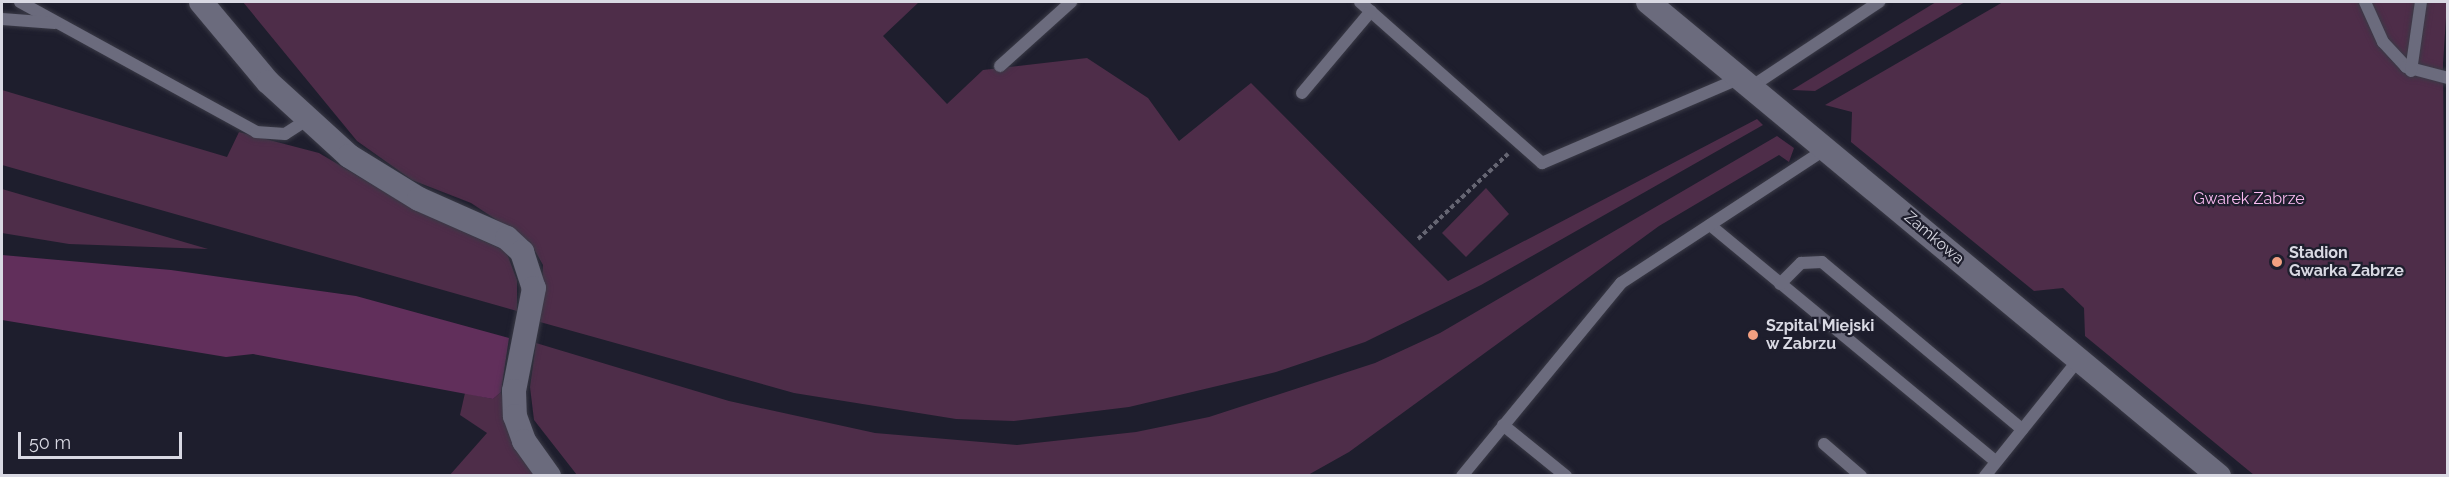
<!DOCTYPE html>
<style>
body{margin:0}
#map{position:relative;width:2449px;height:477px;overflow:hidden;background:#1e1e2d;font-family:Raleway,sans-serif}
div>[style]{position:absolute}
.green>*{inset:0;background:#4e2d49}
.forest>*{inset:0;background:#612f5b}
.path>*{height:4px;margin-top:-2px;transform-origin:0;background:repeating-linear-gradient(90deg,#666673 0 4.5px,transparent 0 7.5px)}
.roads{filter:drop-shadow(0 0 2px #3a3a46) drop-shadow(0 0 2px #3a3a46)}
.lane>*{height:12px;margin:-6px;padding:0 6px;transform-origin:6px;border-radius:6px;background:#6b6b7d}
.street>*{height:24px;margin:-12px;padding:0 12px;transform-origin:12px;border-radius:12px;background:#6b6b7d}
.dots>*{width:16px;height:16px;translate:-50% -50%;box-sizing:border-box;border:3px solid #1e1e2d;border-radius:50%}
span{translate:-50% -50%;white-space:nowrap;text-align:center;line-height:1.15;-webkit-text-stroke:4.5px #1e1e2d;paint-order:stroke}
.park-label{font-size:16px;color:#fabbf1}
.street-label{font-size:16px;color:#d9d9e3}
.poi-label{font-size:16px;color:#d9d9e3;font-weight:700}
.left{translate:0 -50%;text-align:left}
.frame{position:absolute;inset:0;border:3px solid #d9d9e3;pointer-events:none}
.scale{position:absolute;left:18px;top:432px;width:164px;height:27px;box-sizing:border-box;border:3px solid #d9d9e3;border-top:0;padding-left:8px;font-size:18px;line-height:21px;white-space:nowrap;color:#d9d9e3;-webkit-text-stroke:4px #1e1e2d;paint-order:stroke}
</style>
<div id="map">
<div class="green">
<i style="clip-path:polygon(243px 2px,919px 2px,883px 36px,947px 104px,983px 70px,1087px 58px,1148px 98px,1179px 141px,1251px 83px,1448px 281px,1757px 119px,1763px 125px,1481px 285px,1365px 342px,1276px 372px,1129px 407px,1014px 421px,956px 419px,794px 393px,540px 322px,543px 265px,530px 242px,471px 203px,412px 180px,357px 141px)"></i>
<i style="clip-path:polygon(1936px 2px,1965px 2px,1815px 91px,1792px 90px)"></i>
<i style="clip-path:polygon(2003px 2px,2447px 2px,2443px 64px,2447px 475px,2254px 475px,2085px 336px,2084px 308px,2063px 288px,2034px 291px,1851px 142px,1852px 112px,1825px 105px)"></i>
<i style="clip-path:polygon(2px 90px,227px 157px,239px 132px,319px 153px,417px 211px,506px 251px,517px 280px,517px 311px,2px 165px)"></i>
<i style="clip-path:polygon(1777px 136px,1794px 148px,1789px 162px,1779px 155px,1659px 226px,1349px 452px,1308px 475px,577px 475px,534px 420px,530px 387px,536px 343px,729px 401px,875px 433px,1017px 445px,1136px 432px,1209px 417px,1375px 363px,1440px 333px)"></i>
<i style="clip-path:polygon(1486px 188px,1509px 214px,1466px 257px,1442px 233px)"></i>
<i style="clip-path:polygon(2px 189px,208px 249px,69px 244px,2px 233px)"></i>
<i style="clip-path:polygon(501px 392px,514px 445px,534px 475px,449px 476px,487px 433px,460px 415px,465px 393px,493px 399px)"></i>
</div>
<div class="forest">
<i style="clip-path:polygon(2px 255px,171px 270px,356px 296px,509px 338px,501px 392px,493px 399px,253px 354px,226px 357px,2px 320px)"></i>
</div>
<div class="path">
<i style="left:1418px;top:239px;width:124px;rotate:-43.4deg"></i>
</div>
<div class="roads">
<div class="lane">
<i style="left:20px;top:2px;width:269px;rotate:28.8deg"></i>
<i style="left:256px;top:132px;width:29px;rotate:4deg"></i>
<i style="left:285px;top:134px;width:24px;rotate:-33deg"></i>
<i style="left:1360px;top:2px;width:243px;rotate:41.5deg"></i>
<i style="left:1542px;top:163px;width:215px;rotate:-23.2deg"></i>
<i style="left:2365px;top:2px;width:44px;rotate:65.8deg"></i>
<i style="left:2383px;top:42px;width:34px;rotate:47deg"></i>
<i style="left:2406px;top:67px;width:43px;rotate:14.7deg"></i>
<i style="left:2px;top:19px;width:53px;rotate:4.3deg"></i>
<i style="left:1000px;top:66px;width:96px;rotate:-42deg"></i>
<i style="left:2411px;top:71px;width:70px;rotate:-81.8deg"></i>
<i style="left:1751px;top:87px;width:154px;rotate:-33.6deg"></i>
<i style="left:1302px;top:93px;width:107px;rotate:-49.9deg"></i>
<i style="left:1710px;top:225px;width:370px;rotate:39.6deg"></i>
<i style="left:1780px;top:284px;width:30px;rotate:-45deg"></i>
<i style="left:1801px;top:263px;width:21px;rotate:-3deg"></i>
<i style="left:1822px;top:262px;width:261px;rotate:39.9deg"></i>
<i style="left:1503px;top:425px;width:81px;rotate:39deg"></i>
<i style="left:1824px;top:444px;width:49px;rotate:40.9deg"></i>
<i style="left:1462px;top:476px;width:250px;rotate:-50.5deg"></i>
<i style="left:1621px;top:283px;width:245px;rotate:-33.2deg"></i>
<i style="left:1985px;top:476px;width:150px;rotate:-51.2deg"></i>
</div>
<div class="street">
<i style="left:201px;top:2px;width:104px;rotate:50.1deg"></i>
<i style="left:268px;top:82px;width:110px;rotate:42.4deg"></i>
<i style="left:349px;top:156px;width:82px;rotate:31.6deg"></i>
<i style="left:419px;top:199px;width:96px;rotate:23.9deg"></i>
<i style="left:507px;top:238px;width:21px;rotate:43deg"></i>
<i style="left:522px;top:252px;width:38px;rotate:72deg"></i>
<i style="left:534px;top:288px;width:105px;rotate:101deg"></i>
<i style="left:514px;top:391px;width:25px;rotate:88deg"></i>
<i style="left:515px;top:416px;width:27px;rotate:70deg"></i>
<i style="left:524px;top:441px;width:43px;rotate:54.5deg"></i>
<i style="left:1648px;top:2px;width:742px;rotate:39.7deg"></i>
</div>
</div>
<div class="dots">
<i style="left:2277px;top:262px;background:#f3a081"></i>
<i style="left:1753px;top:335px;background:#f3a081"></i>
</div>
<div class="park-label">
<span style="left:2249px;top:199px">Gwarek Zabrze</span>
</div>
<div class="street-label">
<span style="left:1934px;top:238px;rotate:40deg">Zamkowa</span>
</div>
<div class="poi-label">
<span class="left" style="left:2289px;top:262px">Stadion<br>Gwarka Zabrze</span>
<span class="left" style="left:1766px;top:335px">Szpital Miejski<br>w Zabrzu</span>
</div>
<div class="frame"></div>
<div class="scale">50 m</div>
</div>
